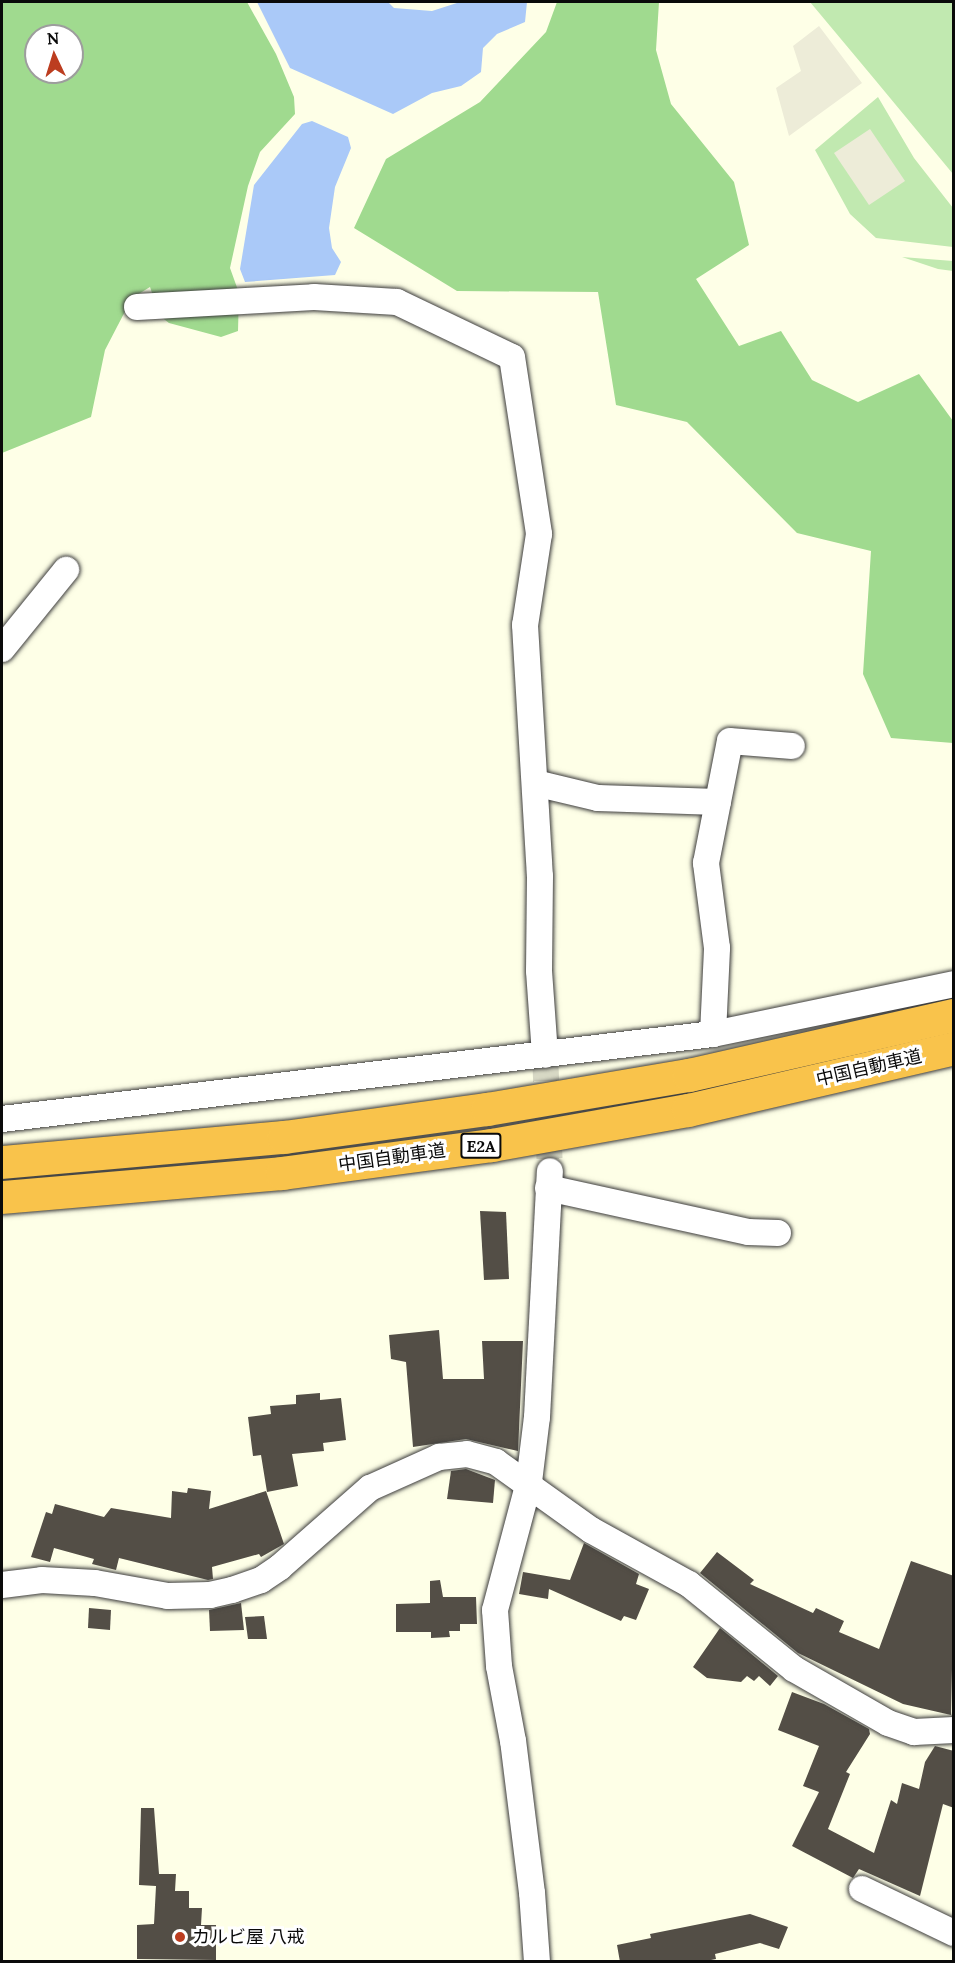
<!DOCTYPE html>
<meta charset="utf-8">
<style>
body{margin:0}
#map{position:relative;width:955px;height:1963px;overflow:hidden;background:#feffe7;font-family:Lora,"Noto Sans JP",serif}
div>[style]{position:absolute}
.green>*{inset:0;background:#c1e9b0}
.forest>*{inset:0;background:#a0da8f}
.plaza>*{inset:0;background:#edecd8}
.water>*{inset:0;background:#aac9f8}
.building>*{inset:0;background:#534e46}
.minor-tunnel>*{height:26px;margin-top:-13px;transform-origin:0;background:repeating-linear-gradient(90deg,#d9dac6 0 26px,transparent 0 39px)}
.roads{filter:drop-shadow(0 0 2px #3d3d3d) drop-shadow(0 0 2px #3d3d3d)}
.minor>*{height:26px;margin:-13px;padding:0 13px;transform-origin:13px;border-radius:13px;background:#fff}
.motorway>*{height:33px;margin:-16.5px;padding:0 16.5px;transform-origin:16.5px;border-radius:16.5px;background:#f9c34b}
.dots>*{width:16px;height:16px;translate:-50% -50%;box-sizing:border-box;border:3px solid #fff;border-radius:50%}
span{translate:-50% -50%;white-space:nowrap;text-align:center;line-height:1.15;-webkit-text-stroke:6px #fff;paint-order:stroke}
.shield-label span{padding:2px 4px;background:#fff;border:2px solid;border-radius:4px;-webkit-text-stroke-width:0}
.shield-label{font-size:16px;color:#0a0a0a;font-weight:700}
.street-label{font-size:18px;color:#0a0a0a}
.poi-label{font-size:18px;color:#0a0a0a}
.left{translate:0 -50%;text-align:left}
.frame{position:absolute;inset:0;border:3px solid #0a0a0a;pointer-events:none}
.north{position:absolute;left:24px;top:24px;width:60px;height:60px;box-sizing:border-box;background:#fff;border:2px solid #9d9d9d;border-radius:50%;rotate:356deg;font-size:16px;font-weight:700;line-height:24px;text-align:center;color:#0a0a0a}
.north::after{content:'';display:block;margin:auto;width:21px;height:27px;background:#bc3d20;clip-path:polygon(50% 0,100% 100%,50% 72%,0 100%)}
</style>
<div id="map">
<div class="green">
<i style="clip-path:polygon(810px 2px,953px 2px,953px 174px,876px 81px)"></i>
<i style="clip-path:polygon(878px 97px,914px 158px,953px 208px,953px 247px,876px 238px,850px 214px,815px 150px)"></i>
<i style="clip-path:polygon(902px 257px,953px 261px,953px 271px,938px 269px)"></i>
</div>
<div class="forest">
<i style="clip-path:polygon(evenodd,2px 2px,247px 2px,276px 54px,294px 97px,295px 114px,260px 152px,248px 186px,230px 268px,239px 293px,238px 331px,221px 337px,169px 323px,160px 316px,150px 287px,132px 298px,105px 350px,91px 417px,2px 453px,2px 2px,36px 36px,72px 36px,72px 72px,36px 72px,36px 36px)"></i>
<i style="clip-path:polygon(557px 2px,659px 2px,656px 50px,671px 104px,734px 182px,749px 245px,696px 279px,739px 346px,781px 331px,812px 380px,858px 402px,919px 374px,953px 421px,953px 743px,891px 738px,863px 674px,871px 551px,797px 533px,687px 422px,616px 405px,598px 292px,457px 291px,354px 228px,386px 159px,480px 102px,546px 32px)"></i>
</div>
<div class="plaza">
<i style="clip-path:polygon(819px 26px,862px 83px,789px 136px,776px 88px,801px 71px,793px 46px)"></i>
<i style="clip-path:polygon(870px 129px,905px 181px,869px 205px,834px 153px)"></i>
</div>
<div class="water">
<i style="clip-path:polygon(257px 2px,388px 2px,394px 8px,432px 11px,460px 2px,527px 2px,525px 22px,497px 34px,483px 48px,481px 72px,461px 86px,432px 93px,393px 114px,290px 68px)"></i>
<i style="clip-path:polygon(312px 121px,348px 137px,351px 148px,335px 187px,329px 228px,332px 248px,341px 262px,335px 275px,245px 282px,240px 269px,254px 185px,302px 124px)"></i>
</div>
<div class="building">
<i style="clip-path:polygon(480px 1211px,506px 1212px,509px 1279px,484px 1280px)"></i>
<i style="clip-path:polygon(439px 1330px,443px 1379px,484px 1379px,482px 1341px,523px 1341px,518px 1451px,466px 1439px,413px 1447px,406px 1362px,391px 1359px,389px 1335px)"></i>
<i style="clip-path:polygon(320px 1393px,320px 1400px,341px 1398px,346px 1440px,323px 1443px,324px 1451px,292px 1454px,298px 1486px,267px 1492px,261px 1455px,253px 1456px,248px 1417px,271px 1414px,270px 1406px,296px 1404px,296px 1395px)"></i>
<i style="clip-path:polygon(466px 1469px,495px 1480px,493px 1503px,447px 1499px,451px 1471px)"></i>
<i style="clip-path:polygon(188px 1488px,211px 1491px,209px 1509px,266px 1491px,284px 1544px,261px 1557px,259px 1554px,212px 1567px,213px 1579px,208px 1580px,119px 1558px,116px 1570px,92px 1564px,94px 1559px,54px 1548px,50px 1562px,31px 1557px,46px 1512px,52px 1514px,55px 1504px,104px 1517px,111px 1508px,171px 1518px,172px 1491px,187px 1493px)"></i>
<i style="clip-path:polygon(584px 1543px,639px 1574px,636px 1584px,649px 1589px,636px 1620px,624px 1616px,621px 1621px,549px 1589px,548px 1599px,519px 1594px,523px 1572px,570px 1580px)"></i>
<i style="clip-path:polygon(717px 1552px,754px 1580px,750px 1584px,813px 1613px,816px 1608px,844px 1621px,839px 1632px,879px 1649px,911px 1561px,954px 1576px,951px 1715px,903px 1704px,798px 1653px,700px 1573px)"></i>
<i style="clip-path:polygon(440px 1580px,443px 1597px,476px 1597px,477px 1624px,460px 1624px,460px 1631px,449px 1631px,450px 1637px,431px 1638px,431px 1632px,396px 1632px,396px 1604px,430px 1603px,430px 1581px)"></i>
<i style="clip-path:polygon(241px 1603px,244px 1630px,210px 1631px,209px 1610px)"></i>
<i style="clip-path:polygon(89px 1608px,111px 1610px,110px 1630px,88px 1628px)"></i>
<i style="clip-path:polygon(264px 1616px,267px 1639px,248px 1639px,245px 1617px)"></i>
<i style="clip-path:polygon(720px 1628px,778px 1676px,770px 1686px,759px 1676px,754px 1681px,747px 1676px,741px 1682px,707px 1678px,693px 1667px)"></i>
<i style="clip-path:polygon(792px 1692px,824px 1704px,869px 1729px,870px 1734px,846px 1772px,850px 1774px,828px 1829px,874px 1853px,891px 1800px,897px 1804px,902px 1783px,919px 1789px,925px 1762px,935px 1746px,954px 1751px,954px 1808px,943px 1804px,920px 1896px,859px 1869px,853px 1878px,792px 1846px,819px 1792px,803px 1786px,819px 1746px,778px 1730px)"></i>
<i style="clip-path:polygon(141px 1808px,154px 1808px,159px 1874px,176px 1874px,175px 1891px,189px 1891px,189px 1908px,202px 1908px,201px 1925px,216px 1925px,216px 1960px,137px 1959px,137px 1925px,154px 1924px,156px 1886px,139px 1885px)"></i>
<i style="clip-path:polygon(750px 1914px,788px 1927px,779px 1949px,760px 1943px,715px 1954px,716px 1959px,706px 1961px,620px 1962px,617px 1945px,651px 1938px,650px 1934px)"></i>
</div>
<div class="minor-tunnel">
<i style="left:545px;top:1055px;width:116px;rotate:87.5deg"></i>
</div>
<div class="roads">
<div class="minor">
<i style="left:137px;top:307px;width:177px;rotate:-3.2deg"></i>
<i style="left:314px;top:297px;width:83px;rotate:3.4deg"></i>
<i style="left:397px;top:302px;width:127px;rotate:25.6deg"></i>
<i style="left:512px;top:357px;width:179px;rotate:81.3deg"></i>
<i style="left:539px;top:534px;width:92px;rotate:98.7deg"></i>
<i style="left:525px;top:625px;width:251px;rotate:86.6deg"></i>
<i style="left:540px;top:876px;width:95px;rotate:90.6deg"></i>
<i style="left:539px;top:971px;width:84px;rotate:85.9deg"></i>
<i style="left:2px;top:649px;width:102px;rotate:-51deg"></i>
<i style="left:535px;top:783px;width:65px;rotate:13.4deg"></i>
<i style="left:598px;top:798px;width:120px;rotate:1.9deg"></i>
<i style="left:713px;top:1034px;width:86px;rotate:-87.3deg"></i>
<i style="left:717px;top:948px;width:86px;rotate:-97.4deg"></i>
<i style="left:706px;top:863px;width:124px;rotate:-78.9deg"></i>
<i style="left:730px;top:741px;width:62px;rotate:4.6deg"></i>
<i style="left:2px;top:1119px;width:716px;rotate:-6.82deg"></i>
<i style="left:713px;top:1034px;width:246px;rotate:-11.7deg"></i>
<i style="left:548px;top:1188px;width:205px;rotate:12.4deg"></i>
<i style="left:748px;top:1232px;width:30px;rotate:2deg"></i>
<i style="left:2px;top:1585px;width:40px;rotate:-7.1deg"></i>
<i style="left:42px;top:1580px;width:53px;rotate:3.2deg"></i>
<i style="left:95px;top:1583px;width:74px;rotate:10.1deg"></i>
<i style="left:168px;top:1596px;width:42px;rotate:-1.4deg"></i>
<i style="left:210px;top:1595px;width:23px;rotate:-13deg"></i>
<i style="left:232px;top:1590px;width:31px;rotate:-19deg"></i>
<i style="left:261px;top:1580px;width:23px;rotate:-34deg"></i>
<i style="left:280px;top:1567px;width:120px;rotate:-41.3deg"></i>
<i style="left:370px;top:1488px;width:76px;rotate:-24.2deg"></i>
<i style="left:439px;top:1457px;width:28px;rotate:-6deg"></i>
<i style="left:467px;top:1454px;width:30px;rotate:15deg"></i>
<i style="left:496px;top:1462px;width:117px;rotate:35.6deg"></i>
<i style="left:591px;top:1530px;width:112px;rotate:28.9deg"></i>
<i style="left:689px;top:1584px;width:135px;rotate:39deg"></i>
<i style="left:794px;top:1669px;width:108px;rotate:29.9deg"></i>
<i style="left:888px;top:1723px;width:28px;rotate:19deg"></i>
<i style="left:914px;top:1732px;width:40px;rotate:-2.9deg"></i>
<i style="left:862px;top:1889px;width:102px;rotate:25.6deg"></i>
<i style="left:537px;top:1962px;width:69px;rotate:-94.1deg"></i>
<i style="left:532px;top:1893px;width:153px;rotate:-97.1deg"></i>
<i style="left:513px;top:1741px;width:76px;rotate:-100.6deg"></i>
<i style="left:499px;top:1666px;width:56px;rotate:-94.1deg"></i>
<i style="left:495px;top:1610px;width:132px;rotate:-75.1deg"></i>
<i style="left:529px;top:1482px;width:65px;rotate:-83deg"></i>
<i style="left:537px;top:1417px;width:246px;rotate:-87deg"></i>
</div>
<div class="motorway">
<i style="left:2px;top:1162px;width:283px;rotate:-5.1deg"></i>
<i style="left:284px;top:1137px;width:205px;rotate:-7.9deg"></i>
<i style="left:487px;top:1109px;width:205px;rotate:-9.6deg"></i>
<i style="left:689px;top:1075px;width:272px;rotate:-12.8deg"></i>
<i style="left:2px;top:1197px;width:281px;rotate:-4.9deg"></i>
<i style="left:282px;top:1173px;width:211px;rotate:-7.6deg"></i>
<i style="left:491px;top:1145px;width:200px;rotate:-10.1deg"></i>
<i style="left:688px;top:1110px;width:273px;rotate:-13.1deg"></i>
</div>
</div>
<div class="dots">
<i style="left:180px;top:1937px;background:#bc3d20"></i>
</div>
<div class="shield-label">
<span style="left:481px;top:1146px">E2A</span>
</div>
<div class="street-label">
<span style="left:869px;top:1068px;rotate:-13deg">中国自動車道</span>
<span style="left:392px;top:1158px;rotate:-8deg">中国自動車道</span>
</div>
<div class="poi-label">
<span class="left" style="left:192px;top:1937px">カルビ屋 八戒</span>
</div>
<div class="frame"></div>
<div class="north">N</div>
</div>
